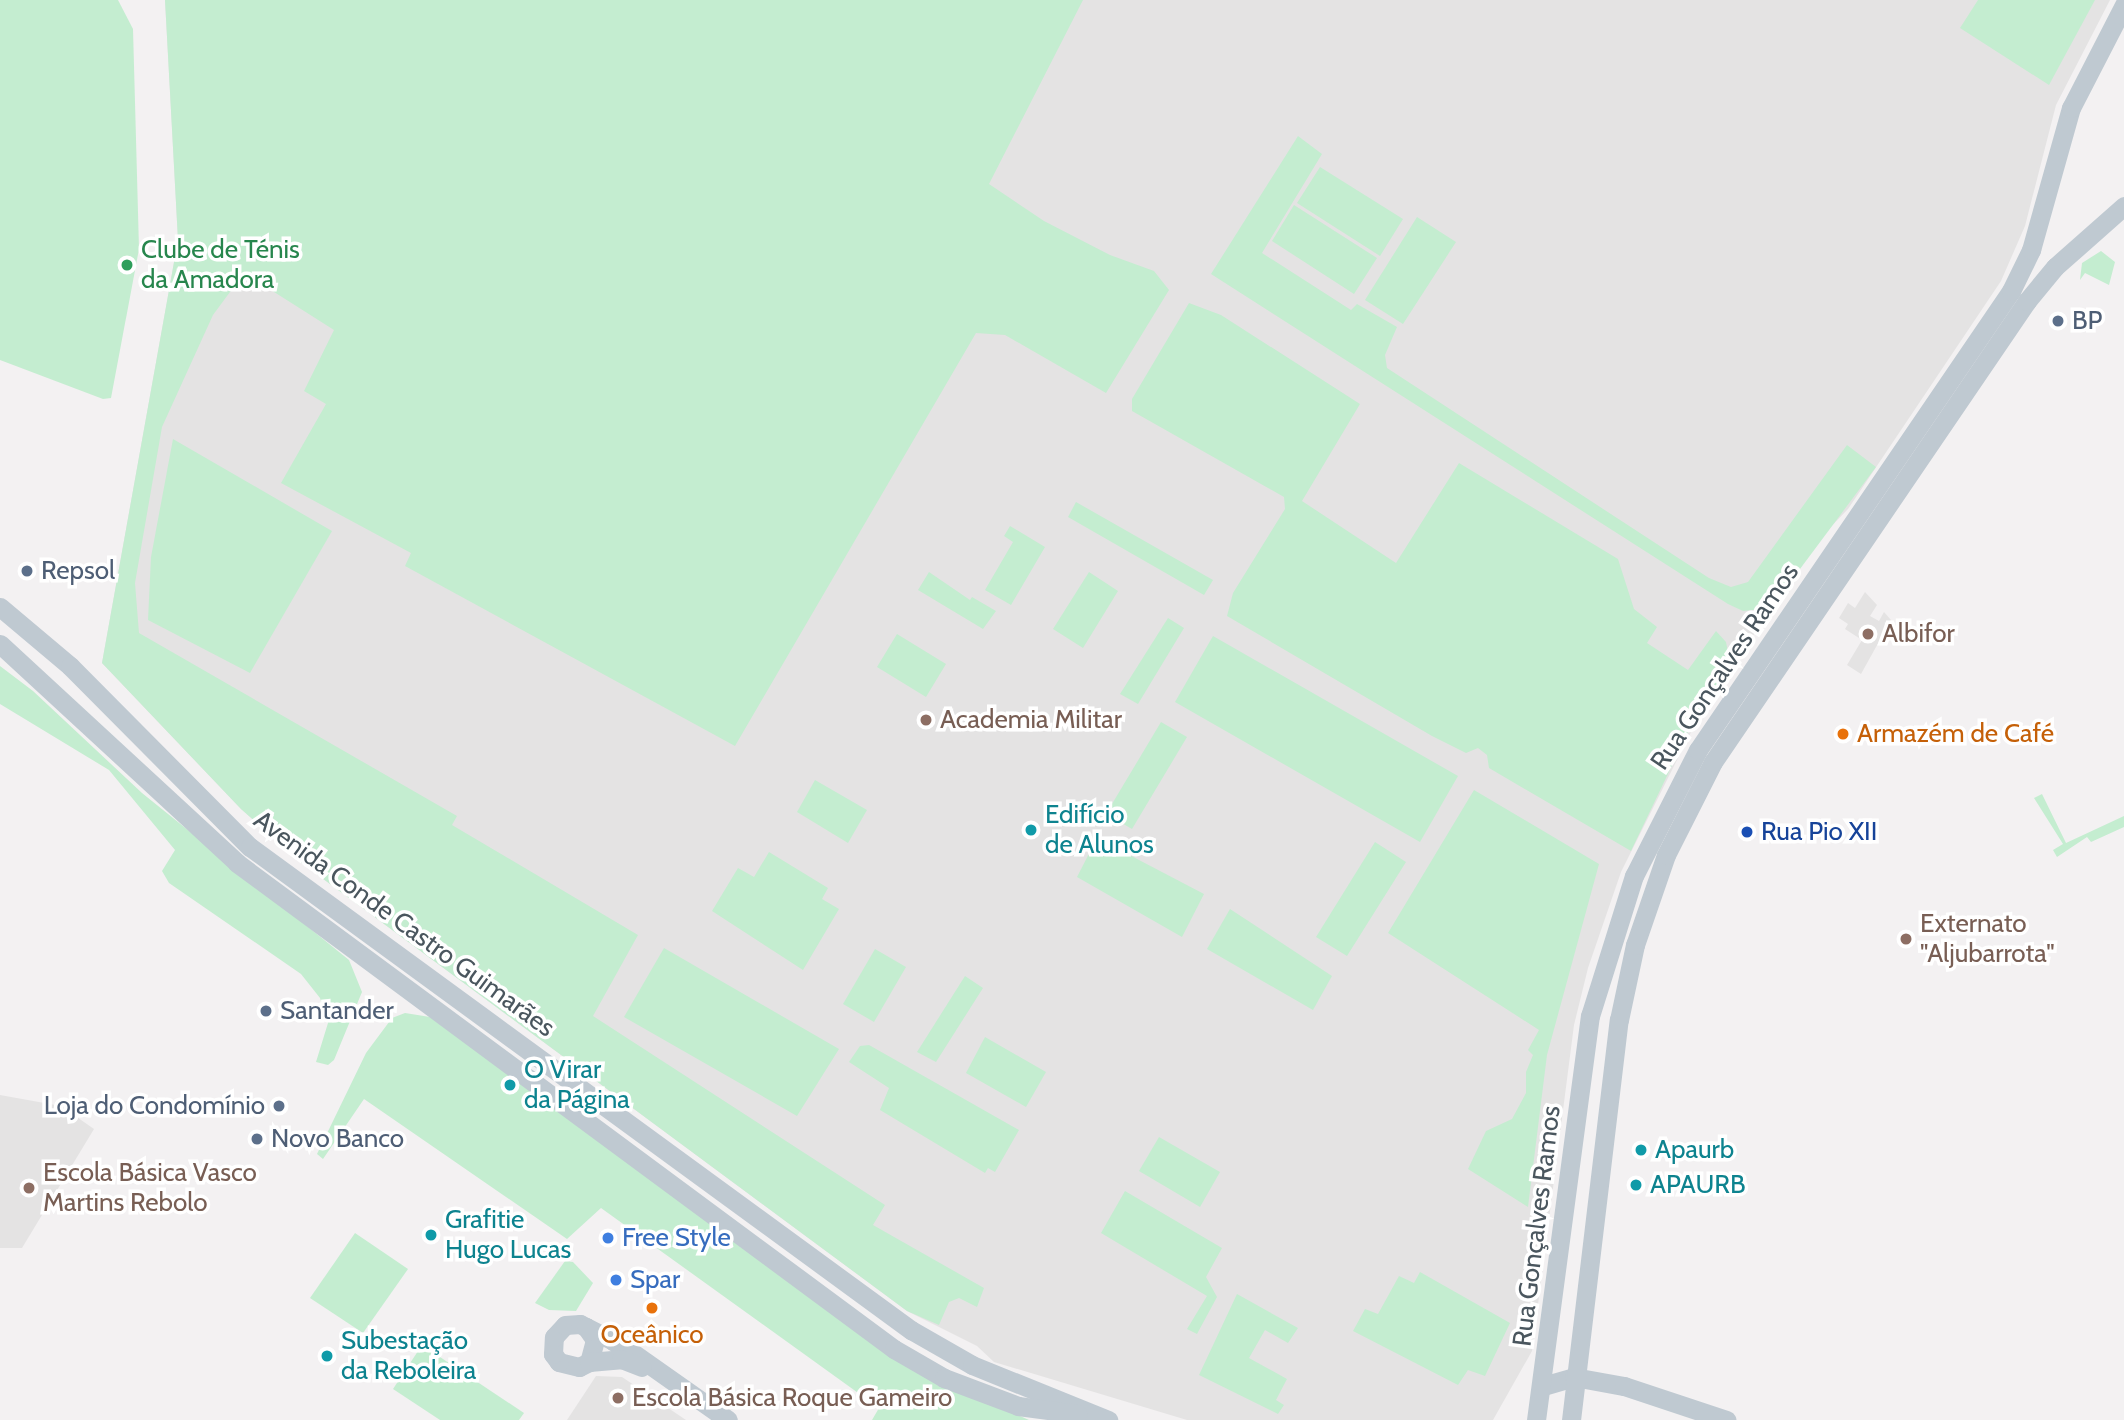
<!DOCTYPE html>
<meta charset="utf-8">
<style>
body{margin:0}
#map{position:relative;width:2124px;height:1420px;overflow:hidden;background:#f3f1f2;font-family:Cabin,sans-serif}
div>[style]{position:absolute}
.education>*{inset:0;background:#e4e3e3}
.green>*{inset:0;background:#c4edd0}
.secondary>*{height:19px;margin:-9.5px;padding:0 9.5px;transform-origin:9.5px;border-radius:9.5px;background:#bfc9d1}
.dots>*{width:19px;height:19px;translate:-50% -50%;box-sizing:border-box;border:4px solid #fff;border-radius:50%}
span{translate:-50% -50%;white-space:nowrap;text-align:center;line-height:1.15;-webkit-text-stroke:7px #fff;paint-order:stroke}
.leisure-label{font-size:26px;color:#27864d}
.left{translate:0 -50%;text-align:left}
.service-label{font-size:26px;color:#4e5e75}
.right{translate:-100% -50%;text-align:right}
.education-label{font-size:26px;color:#785e54}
.street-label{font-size:26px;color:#4a565e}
.food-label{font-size:26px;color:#c56008}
.culture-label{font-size:26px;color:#0d838f}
.transit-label{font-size:26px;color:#164399}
.shop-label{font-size:26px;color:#366cbe}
</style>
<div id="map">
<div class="education">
<i style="clip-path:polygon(165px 0,2110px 0,2056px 105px,2025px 226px,2001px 281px,1848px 509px,1820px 538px,1702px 710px,1621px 872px,1588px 968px,1574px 1025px,1532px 1351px,1493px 1420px,1187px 1420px,994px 1362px,977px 1346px,907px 1311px,303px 864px,241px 809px,102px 663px,178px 240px)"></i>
<i style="clip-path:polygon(1865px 592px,1877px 605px,1870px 616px,1879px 621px,1884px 612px,1891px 620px,1861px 674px,1847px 665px,1862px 640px,1845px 629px,1848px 624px,1839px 618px,1848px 603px,1855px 608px)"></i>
<i style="clip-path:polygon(0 1095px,61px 1106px,94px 1129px,22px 1248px,0 1248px)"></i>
<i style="clip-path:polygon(596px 1376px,622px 1377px,686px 1420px,567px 1420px)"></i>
</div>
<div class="green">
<i style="clip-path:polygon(0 0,118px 0,133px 29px,139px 249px,111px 398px,103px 399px,0 360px)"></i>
<i style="clip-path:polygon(165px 0,1083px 0,989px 184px,1044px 221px,1110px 255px,1154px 271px,1169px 290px,1106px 393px,1005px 335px,976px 333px,735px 746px,405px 566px,411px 553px,281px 483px,326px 404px,304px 391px,334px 330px,244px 273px,213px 315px,162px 427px,135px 583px,139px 633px,457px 816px,452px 825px,638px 935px,593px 1016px,885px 1205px,873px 1225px,984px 1288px,977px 1307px,959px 1298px,949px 1302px,939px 1325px,907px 1311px,303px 864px,241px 809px,102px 663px,178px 240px)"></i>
<i style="clip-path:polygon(1978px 0,2095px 0,2049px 85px,1960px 28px)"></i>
<i style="clip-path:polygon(1298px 136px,1322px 154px,1262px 253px,1351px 310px,1357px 304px,1397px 327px,1385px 355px,1387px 368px,1709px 578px,1731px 587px,1748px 582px,1847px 445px,1876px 467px,1771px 608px,1743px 611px,1728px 604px,1211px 274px)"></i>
<i style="clip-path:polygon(1320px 167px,1403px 219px,1380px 256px,1297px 203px)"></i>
<i style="clip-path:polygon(1294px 205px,1377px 258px,1354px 294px,1272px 241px)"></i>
<i style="clip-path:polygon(1417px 217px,1456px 242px,1403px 324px,1365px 300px)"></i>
<i style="clip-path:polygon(2101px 251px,2115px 262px,2109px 285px,2085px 273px,2080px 280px,2082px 263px)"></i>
<i style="clip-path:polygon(1189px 303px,1221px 315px,1360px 404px,1302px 501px,1396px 563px,1459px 463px,1618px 559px,1634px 609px,1657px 627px,1647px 643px,1688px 670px,1716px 631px,1726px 642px,1731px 667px,1689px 730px,1631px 851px,1489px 768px,1487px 755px,1478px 748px,1466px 753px,1432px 736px,1227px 616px,1233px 593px,1285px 509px,1284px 497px,1132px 411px,1132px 399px)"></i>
<i style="clip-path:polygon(173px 439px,332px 531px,250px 673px,148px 620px,151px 557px)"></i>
<i style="clip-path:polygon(1076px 502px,1213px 580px,1204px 595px,1068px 517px)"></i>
<i style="clip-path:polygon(1010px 526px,1045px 547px,1011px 605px,985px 590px,1013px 542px,1004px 536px)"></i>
<i style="clip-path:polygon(929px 572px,970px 600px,972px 597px,996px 611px,983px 629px,918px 590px)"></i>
<i style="clip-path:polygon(1089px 572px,1118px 591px,1083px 648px,1053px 629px)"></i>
<i style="clip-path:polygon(1168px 618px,1184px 628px,1138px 704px,1120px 694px)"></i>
<i style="clip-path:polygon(897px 634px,946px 664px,926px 697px,877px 667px)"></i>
<i style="clip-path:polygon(1213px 636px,1458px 776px,1420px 842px,1175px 702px)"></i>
<i style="clip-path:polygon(0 666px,33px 691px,142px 793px,349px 960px,362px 992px,334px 1060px,328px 1065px,316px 1062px,328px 1023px,320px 998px,301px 974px,169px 883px,162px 871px,175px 850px,109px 770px,0 704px)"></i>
<i style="clip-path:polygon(1161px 722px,1187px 737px,1132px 829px,1106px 814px)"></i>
<i style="clip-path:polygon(815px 780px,867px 810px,848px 843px,797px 812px)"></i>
<i style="clip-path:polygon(1474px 790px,1599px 864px,1547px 1055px,1528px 1207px,1468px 1169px,1486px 1131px,1512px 1119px,1526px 1093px,1526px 1072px,1533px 1055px,1528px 1050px,1539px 1030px,1388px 933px)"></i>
<i style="clip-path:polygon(2042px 794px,2066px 843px,2124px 816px,2124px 827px,2091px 842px,2087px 837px,2057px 857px,2053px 850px,2063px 844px,2034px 798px)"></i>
<i style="clip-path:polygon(1097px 838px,1204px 894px,1182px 937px,1077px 877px)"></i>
<i style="clip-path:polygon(1375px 842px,1406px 862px,1347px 956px,1316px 937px)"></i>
<i style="clip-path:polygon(769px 852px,828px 888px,822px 899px,839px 909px,803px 970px,712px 911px,738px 868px,754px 877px)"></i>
<i style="clip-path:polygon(1230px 909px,1332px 976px,1313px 1010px,1207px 949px)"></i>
<i style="clip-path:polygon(664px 948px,839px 1049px,797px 1116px,624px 1017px)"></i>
<i style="clip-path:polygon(875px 949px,906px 967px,874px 1022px,843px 1004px)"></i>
<i style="clip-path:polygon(965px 976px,983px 988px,936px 1062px,917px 1052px)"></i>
<i style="clip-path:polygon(405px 1013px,430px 1017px,924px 1374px,1029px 1420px,872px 1420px,879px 1408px,601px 1208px,567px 1239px,364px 1099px,323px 1159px,317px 1154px,366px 1053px,392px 1018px)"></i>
<i style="clip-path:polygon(985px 1037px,1046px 1072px,1026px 1107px,966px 1073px)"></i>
<i style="clip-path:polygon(869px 1045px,1019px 1130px,995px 1172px,988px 1168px,985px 1173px,880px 1110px,889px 1088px,849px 1062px,860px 1046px)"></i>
<i style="clip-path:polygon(1159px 1137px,1220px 1172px,1200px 1207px,1139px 1171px)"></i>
<i style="clip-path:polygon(1125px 1191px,1222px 1248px,1206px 1277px,1217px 1297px,1197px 1334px,1187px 1329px,1207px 1296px,1101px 1233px)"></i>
<i style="clip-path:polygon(355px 1233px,408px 1269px,363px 1333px,310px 1298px)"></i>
<i style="clip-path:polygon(565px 1261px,573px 1262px,593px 1283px,576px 1311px,549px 1310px,535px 1303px)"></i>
<i style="clip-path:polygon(1420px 1272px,1510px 1323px,1485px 1376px,1468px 1370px,1458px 1385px,1353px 1331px,1365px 1309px,1378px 1314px,1399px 1276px,1414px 1283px)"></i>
<i style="clip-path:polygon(1237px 1294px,1298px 1328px,1288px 1343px,1265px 1330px,1249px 1358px,1287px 1379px,1276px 1400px,1284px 1405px,1278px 1414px,1199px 1375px)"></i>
<i style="clip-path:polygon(422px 1345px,524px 1413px,519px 1420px,440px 1420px,393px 1389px)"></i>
</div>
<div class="secondary">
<i style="left:0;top:607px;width:92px;rotate:40.1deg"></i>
<i style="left:70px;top:666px;width:255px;rotate:45.2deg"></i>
<i style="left:250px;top:847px;width:819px;rotate:36.16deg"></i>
<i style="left:911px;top:1330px;width:70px;rotate:29.8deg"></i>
<i style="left:972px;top:1365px;width:147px;rotate:22deg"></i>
<i style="left:0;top:644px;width:323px;rotate:42.7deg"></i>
<i style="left:237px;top:863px;width:817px;rotate:36.49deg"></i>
<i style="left:894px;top:1349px;width:58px;rotate:30.1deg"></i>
<i style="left:944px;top:1378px;width:79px;rotate:20.7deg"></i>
<i style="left:1018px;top:1406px;width:60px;rotate:7.7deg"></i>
<i style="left:586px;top:1327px;width:16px;rotate:55deg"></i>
<i style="left:595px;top:1340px;width:23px;rotate:105deg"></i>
<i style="left:589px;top:1362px;width:11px;rotate:153deg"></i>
<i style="left:579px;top:1367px;width:21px;rotate:-166deg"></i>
<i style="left:559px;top:1362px;width:10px;rotate:-127deg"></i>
<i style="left:553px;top:1354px;width:17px;rotate:-87deg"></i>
<i style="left:554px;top:1337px;width:16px;rotate:-47deg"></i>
<i style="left:565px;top:1325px;width:15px;rotate:-4deg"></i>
<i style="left:580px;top:1324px;width:7px;rotate:27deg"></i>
<i style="left:586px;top:1327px;width:30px;rotate:27deg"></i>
<i style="left:613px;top:1341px;width:23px;rotate:31deg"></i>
<i style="left:633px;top:1353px;width:116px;rotate:35.2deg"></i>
<i style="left:589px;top:1362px;width:32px;rotate:-5deg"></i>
<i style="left:621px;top:1359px;width:22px;rotate:21deg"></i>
<i style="left:1543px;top:1386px;width:32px;rotate:-16deg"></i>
<i style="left:1574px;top:1377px;width:51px;rotate:10.2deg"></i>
<i style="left:1624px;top:1386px;width:108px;rotate:18.4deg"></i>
<i style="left:1536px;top:1420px;width:408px;rotate:-82.4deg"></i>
<i style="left:1590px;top:1016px;width:147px;rotate:-72.6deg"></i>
<i style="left:1634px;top:876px;width:141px;rotate:-63.1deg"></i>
<i style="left:1698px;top:750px;width:556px;rotate:-55.71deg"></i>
<i style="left:2011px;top:291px;width:46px;rotate:-64deg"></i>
<i style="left:2031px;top:250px;width:148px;rotate:-74.3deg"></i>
<i style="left:2071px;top:108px;width:116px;rotate:-62.8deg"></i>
<i style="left:1571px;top:1420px;width:403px;rotate:-83.2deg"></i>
<i style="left:1619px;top:1020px;width:77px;rotate:-78deg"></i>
<i style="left:1635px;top:945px;width:95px;rotate:-71deg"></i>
<i style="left:1666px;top:855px;width:104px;rotate:-63.2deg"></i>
<i style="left:1713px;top:762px;width:558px;rotate:-55.74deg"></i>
<i style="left:2027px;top:301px;width:44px;rotate:-50.5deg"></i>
<i style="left:2055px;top:267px;width:92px;rotate:-41.5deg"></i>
</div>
<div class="dots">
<i style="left:127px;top:265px;background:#2e9e5b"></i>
<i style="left:2058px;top:321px;background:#5c6f8a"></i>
<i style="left:27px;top:571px;background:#5c6f8a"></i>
<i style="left:1868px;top:634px;background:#8d6e63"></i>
<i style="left:926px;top:720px;background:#8d6e63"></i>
<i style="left:1843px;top:734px;background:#e8710a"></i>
<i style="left:1031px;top:830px;background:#0f9aa8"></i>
<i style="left:1747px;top:832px;background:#1a4fb4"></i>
<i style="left:1906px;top:939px;background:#8d6e63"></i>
<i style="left:266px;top:1011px;background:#5c6f8a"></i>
<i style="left:510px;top:1085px;background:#0f9aa8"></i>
<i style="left:279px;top:1106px;background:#5c6f8a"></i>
<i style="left:257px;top:1139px;background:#5c6f8a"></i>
<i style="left:1641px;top:1150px;background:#0f9aa8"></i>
<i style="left:1636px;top:1185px;background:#0f9aa8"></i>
<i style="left:29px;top:1188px;background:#8d6e63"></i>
<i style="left:431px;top:1235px;background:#0f9aa8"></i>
<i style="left:608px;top:1238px;background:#3f7fe0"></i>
<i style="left:616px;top:1280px;background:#3f7fe0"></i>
<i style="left:652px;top:1308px;background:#e8710a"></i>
<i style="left:327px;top:1356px;background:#0f9aa8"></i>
<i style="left:618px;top:1398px;background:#8d6e63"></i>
</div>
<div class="leisure-label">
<span class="left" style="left:141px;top:265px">Clube de Ténis<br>da Amadora</span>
</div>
<div class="service-label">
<span class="left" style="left:2072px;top:321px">BP</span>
<span class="left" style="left:41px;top:571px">Repsol</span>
<span class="left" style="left:280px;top:1011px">Santander</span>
<span class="right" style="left:265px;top:1106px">Loja do Condomínio</span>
<span class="left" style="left:271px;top:1139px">Novo Banco</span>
</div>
<div class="education-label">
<span class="left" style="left:1882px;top:634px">Albifor</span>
<span class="left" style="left:940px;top:720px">Academia Militar</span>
<span class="left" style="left:1920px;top:939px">Externato<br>"Aljubarrota"</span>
<span class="left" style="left:43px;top:1188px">Escola Básica Vasco<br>Martins Rebolo</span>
<span class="left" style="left:632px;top:1398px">Escola Básica Roque Gameiro</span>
</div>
<div class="street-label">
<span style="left:1725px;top:667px;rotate:-56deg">Rua Gonçalves Ramos</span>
<span style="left:404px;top:924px;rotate:36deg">Avenida Conde Castro Guimarães</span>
<span style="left:1537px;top:1226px;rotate:-83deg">Rua Gonçalves Ramos</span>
</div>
<div class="food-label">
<span class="left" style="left:1857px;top:734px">Armazém de Café</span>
<span style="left:652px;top:1335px">Oceânico</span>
</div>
<div class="culture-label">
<span class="left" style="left:1045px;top:830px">Edifício<br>de Alunos</span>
<span class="left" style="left:524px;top:1085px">O Virar<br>da Página</span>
<span class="left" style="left:1655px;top:1150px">Apaurb</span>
<span class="left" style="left:1650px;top:1185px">APAURB</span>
<span class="left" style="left:445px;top:1235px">Grafitie<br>Hugo Lucas</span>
<span class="left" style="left:341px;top:1356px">Subestação<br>da Reboleira</span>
</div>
<div class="transit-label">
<span class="left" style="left:1761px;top:832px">Rua Pio XII</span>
</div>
<div class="shop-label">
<span class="left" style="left:622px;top:1238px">Free Style</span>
<span class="left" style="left:630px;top:1280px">Spar</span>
</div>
</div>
